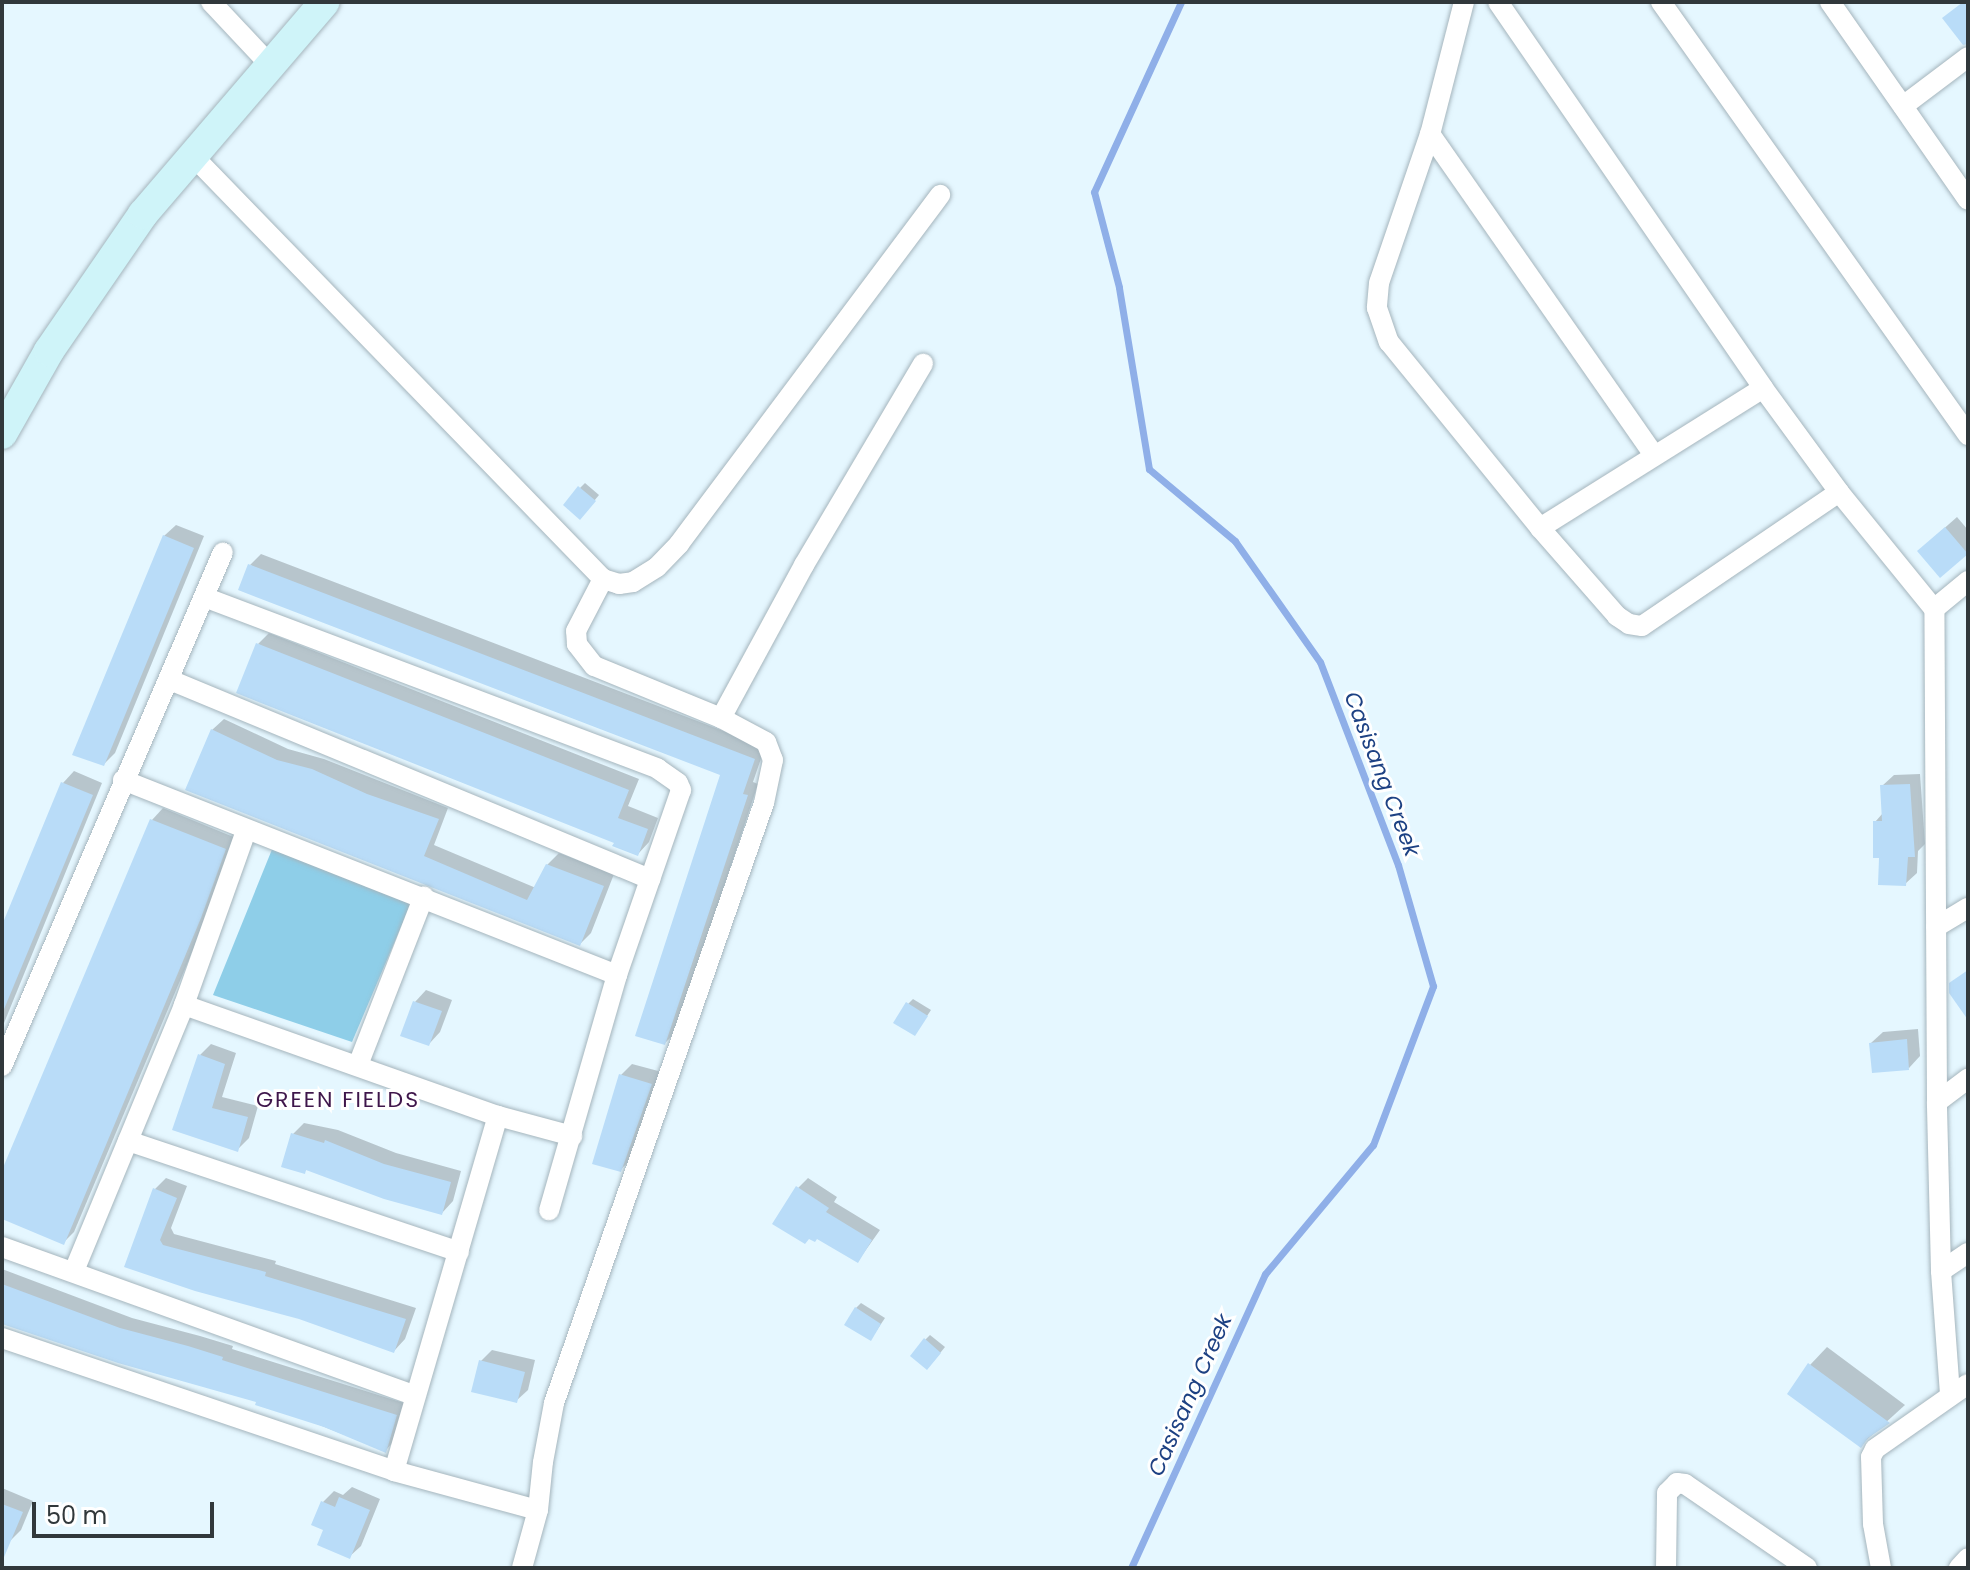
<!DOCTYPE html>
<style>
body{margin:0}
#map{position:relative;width:1970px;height:1570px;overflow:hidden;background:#e5f7ff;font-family:Poppins,sans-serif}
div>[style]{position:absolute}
.green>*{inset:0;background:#8ecee8}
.shadow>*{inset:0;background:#0003}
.stream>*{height:7px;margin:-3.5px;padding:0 3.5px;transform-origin:3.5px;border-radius:3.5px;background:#8fafe8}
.building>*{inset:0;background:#b9dcf8}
.roads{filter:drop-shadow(0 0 2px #a5b5bd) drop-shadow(0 0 2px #a5b5bd)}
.street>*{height:20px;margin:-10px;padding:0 10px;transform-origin:10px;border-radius:10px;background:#fff}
.secondary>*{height:30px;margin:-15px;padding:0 15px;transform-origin:15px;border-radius:15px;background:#cff4f9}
span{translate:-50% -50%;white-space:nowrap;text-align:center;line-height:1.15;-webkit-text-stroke:6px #fff;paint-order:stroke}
.water-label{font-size:22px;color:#1d4183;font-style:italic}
.neighbourhood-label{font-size:22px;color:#3e164b;letter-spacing:2px}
.frame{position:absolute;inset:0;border:4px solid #31383b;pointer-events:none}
.scale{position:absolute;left:32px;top:1502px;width:182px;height:36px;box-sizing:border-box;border:4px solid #31383b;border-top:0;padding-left:10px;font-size:24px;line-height:28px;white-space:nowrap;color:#31383b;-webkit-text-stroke:6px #fff;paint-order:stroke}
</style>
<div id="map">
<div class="green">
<i style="clip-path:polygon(273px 847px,412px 901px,352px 1042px,213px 995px)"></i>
</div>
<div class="shadow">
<i style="clip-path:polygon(585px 483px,599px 495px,585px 512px,580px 488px)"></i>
<i style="clip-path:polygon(1957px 517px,1968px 530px,1968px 551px,1940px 575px,1931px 540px)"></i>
<i style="clip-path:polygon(176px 525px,204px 536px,115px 753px,104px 764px,164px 536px)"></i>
<i style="clip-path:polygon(261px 554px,765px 747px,753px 782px,758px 784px,676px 1032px,665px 1043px,722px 774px,250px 565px)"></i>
<i style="clip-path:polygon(269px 633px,639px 779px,628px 806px,658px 818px,649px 842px,638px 854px,258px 644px)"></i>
<i style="clip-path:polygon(224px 719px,288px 749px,324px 759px,448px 808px,434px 845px,536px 888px,547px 865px,559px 853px,614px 874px,591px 933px,580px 944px,188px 789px,212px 730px)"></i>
<i style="clip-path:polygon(74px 771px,102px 783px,2px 1028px,2px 930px,63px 783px)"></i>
<i style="clip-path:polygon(1920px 774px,1925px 844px,1918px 851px,1917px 873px,1905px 884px,1881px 856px,1875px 822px,1883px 813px,1882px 786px,1894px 775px)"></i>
<i style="clip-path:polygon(163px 808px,236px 838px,212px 905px,74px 1232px,63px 1243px,2px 1217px,2px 1175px,152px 820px)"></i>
<i style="clip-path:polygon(426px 990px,452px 1000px,440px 1032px,429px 1044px,415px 1002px)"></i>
<i style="clip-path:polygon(913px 999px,931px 1010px,915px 1034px,908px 1004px)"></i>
<i style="clip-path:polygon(1918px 1029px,1920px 1056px,1909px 1068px,1871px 1043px,1883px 1032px)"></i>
<i style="clip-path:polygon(211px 1044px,236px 1053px,222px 1097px,258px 1106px,249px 1138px,238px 1149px,175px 1129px,200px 1055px)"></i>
<i style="clip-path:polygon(632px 1064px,662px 1072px,632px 1159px,620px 1170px,621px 1075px)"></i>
<i style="clip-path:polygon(304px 1123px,338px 1130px,396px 1153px,461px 1171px,453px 1201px,442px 1213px,308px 1168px,305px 1171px,293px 1134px)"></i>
<i style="clip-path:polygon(166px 1178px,187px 1186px,171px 1228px,174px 1234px,276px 1261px,275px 1264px,416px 1308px,405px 1339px,394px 1351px,300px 1317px,127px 1265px,155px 1189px)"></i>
<i style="clip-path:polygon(808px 1178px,837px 1197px,834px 1202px,880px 1230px,858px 1261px,818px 1237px,810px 1237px,798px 1188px)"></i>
<i style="clip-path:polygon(2px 1269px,132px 1318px,200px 1336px,233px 1346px,232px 1349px,407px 1404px,396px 1439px,385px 1451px,259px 1401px,2px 1321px)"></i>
<i style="clip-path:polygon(861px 1303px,885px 1318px,875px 1333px,856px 1308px)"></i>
<i style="clip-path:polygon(930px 1335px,945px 1347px,932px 1363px,925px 1340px)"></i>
<i style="clip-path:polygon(1827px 1347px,1905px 1405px,1861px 1445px,1810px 1365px)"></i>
<i style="clip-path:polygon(492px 1350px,535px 1360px,528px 1390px,516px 1401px,481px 1361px)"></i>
<i style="clip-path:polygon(352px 1487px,380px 1499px,361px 1546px,349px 1557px,326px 1529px,323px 1502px,334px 1491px,343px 1495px)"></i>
<i style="clip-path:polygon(2px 1488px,33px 1501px,21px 1530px,9px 1542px,2px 1539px)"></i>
</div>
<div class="stream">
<i style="left:1131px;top:1568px;width:323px;rotate:-65.5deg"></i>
<i style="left:1265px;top:1274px;width:168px;rotate:-50.1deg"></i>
<i style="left:1373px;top:1145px;width:170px;rotate:-69.3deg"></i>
<i style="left:1433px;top:986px;width:126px;rotate:-106.1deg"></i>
<i style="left:1398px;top:865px;width:217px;rotate:-111deg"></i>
<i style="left:1320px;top:662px;width:148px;rotate:-125.1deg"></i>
<i style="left:1235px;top:541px;width:112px;rotate:-140.1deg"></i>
<i style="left:1149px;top:469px;width:184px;rotate:-99.4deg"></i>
<i style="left:1119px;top:287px;width:98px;rotate:-104.7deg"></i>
<i style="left:1094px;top:192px;width:209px;rotate:-65.4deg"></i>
</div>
<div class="building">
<i style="clip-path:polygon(1963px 2px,1968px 2px,1968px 44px,1963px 45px,1942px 18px)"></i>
<i style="clip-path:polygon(578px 486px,596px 501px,580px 520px,563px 505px)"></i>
<i style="clip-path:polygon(1945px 527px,1968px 554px,1940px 578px,1917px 551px)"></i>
<i style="clip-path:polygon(163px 535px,194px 548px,104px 766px,72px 755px)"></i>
<i style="clip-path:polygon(248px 564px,755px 759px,743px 794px,748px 795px,665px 1045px,635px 1036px,720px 775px,238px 590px)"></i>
<i style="clip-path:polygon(256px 643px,629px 790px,618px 818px,648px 829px,638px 856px,612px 846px,614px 843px,236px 693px)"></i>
<i style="clip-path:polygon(211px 729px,277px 760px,312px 769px,367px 794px,439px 819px,424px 856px,527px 900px,546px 864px,604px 886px,580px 946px,185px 790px)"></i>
<i style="clip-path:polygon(61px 782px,93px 795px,2px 1014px,2px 925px)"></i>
<i style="clip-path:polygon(1910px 784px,1915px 857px,1908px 857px,1906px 886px,1878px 885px,1879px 858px,1873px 858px,1873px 821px,1882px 821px,1880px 785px)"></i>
<i style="clip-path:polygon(150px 819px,226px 849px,201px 918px,64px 1245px,2px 1219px,2px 1170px)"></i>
<i style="clip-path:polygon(1968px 970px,1968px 1020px,1949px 993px,1949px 983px)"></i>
<i style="clip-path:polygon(413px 1001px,442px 1011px,429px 1046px,400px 1036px)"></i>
<i style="clip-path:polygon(906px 1002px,928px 1016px,915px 1036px,893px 1023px)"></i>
<i style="clip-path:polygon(1907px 1039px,1909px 1070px,1872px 1073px,1869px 1043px)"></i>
<i style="clip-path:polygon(198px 1054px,225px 1064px,212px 1108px,248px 1117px,238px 1152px,172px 1130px)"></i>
<i style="clip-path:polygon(619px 1074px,652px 1084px,621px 1172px,592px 1164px)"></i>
<i style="clip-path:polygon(291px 1133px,324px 1143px,325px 1140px,384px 1164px,451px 1182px,442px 1215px,384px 1199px,306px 1170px,305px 1174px,281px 1167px)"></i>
<i style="clip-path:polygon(796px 1186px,829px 1208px,826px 1212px,872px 1240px,858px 1263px,817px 1239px,815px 1242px,809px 1239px,805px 1244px,772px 1224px)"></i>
<i style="clip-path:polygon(153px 1188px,177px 1198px,160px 1240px,163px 1245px,266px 1272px,265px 1276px,406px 1319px,394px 1353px,299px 1319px,195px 1291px,124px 1267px)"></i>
<i style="clip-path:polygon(2px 1284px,120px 1328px,188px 1346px,223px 1357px,222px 1360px,397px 1415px,386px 1453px,324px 1427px,255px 1405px,256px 1402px,118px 1363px,2px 1324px)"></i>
<i style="clip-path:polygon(855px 1307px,881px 1324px,871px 1341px,844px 1325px)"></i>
<i style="clip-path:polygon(924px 1338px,941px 1353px,927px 1370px,910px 1356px)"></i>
<i style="clip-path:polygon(479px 1360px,525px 1372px,517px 1403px,471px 1392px)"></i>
<i style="clip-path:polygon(1808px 1363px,1890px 1423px,1868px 1438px,1861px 1448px,1787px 1394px)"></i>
<i style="clip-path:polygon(339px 1497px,370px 1510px,350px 1559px,317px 1545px,323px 1530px,311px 1525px,321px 1501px,335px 1507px)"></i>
<i style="clip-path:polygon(2px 1504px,23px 1512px,2px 1562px)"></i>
</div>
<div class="roads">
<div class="street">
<i style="left:211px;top:2px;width:89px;rotate:46.8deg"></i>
<i style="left:1464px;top:2px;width:136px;rotate:104.4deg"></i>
<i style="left:1430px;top:134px;width:157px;rotate:108.9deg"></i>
<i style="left:1379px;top:283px;width:25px;rotate:95deg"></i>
<i style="left:1377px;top:308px;width:36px;rotate:71deg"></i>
<i style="left:1389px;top:342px;width:240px;rotate:50.9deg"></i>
<i style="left:1540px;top:528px;width:117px;rotate:48.8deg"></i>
<i style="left:1617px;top:616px;width:14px;rotate:34deg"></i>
<i style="left:1629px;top:624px;width:13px;rotate:9deg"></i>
<i style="left:1642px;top:626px;width:238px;rotate:-34.2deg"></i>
<i style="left:1498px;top:2px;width:468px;rotate:55.5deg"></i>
<i style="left:1763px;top:388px;width:129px;rotate:53.8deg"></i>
<i style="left:1839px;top:492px;width:151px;rotate:50.9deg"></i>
<i style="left:1661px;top:2px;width:531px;rotate:54.66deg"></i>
<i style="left:1830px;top:2px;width:241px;rotate:55.1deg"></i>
<i style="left:1903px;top:106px;width:81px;rotate:-37deg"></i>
<i style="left:1430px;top:134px;width:390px;rotate:55.1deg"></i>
<i style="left:192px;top:155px;width:591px;rotate:45.89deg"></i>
<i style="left:603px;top:579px;width:17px;rotate:17deg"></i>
<i style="left:619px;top:584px;width:14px;rotate:-8deg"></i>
<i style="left:633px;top:582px;width:28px;rotate:-32deg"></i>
<i style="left:657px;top:567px;width:32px;rotate:-46deg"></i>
<i style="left:679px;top:544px;width:436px;rotate:-53.2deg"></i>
<i style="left:1540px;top:528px;width:263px;rotate:-32.1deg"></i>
<i style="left:204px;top:597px;width:485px;rotate:20.7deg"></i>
<i style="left:658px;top:769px;width:24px;rotate:35deg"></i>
<i style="left:678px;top:783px;width:8px;rotate:67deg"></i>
<i style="left:681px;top:790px;width:196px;rotate:109.1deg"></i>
<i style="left:617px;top:975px;width:245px;rotate:106.1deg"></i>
<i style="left:170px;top:680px;width:520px;rotate:22.52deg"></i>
<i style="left:721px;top:718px;width:174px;rotate:-61.5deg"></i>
<i style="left:804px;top:565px;width:234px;rotate:-59.4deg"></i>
<i style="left:123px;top:780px;width:531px;rotate:21.54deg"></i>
<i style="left:1936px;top:927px;width:37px;rotate:-31deg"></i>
<i style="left:184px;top:1005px;width:333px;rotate:19.5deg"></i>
<i style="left:498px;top:1116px;width:77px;rotate:15.1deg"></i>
<i style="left:358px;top:1065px;width:181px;rotate:-68.7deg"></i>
<i style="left:2px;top:1066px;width:559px;rotate:-66.73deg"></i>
<i style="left:1937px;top:1102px;width:39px;rotate:-37deg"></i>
<i style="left:128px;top:1141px;width:349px;rotate:18.5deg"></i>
<i style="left:2px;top:1247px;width:439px;rotate:19.8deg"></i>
<i style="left:74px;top:1271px;width:288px;rotate:-67.5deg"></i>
<i style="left:184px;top:1005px;width:185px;rotate:-70.4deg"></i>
<i style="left:1941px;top:1271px;width:32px;rotate:-34deg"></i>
<i style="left:2px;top:1338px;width:414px;rotate:18.7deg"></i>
<i style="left:394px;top:1471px;width:149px;rotate:15.2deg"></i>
<i style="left:1950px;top:1394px;width:123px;rotate:-94.2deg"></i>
<i style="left:1941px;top:1271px;width:169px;rotate:-91.4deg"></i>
<i style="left:1937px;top:1102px;width:493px;rotate:-90.3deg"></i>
<i style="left:1934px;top:609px;width:44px;rotate:-39.5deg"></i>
<i style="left:394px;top:1471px;width:370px;rotate:-73.7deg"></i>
<i style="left:522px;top:1568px;width:60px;rotate:-74.6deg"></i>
<i style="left:538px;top:1510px;width:48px;rotate:-84.1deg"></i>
<i style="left:543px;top:1462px;width:60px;rotate:-79.4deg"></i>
<i style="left:554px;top:1403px;width:636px;rotate:-70.71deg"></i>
<i style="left:764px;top:803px;width:44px;rotate:-78.2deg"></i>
<i style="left:773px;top:760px;width:19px;rotate:-111deg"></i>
<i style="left:766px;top:742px;width:51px;rotate:-151.9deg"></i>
<i style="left:721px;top:718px;width:137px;rotate:-157.7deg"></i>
<i style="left:594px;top:666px;width:28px;rotate:-128deg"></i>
<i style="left:577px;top:644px;width:13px;rotate:-94deg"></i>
<i style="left:576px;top:631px;width:59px;rotate:-62.6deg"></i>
<i style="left:1666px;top:1568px;width:75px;rotate:-89.2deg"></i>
<i style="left:1667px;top:1493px;width:14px;rotate:-45deg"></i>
<i style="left:1677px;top:1483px;width:8px;rotate:7deg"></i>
<i style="left:1685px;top:1484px;width:148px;rotate:34.5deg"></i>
<i style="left:1881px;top:1568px;width:45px;rotate:-100.3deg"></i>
<i style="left:1873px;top:1524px;width:67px;rotate:-91.7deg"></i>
<i style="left:1871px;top:1457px;width:9px;rotate:-63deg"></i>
<i style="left:1875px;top:1449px;width:113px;rotate:-35deg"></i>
<i style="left:1959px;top:1568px;width:13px;rotate:-48deg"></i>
</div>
<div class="secondary">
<i style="left:2px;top:434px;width:95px;rotate:-60.5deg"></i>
<i style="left:49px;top:351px;width:166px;rotate:-55.5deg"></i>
<i style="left:143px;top:214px;width:279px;rotate:-49.4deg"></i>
</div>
</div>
<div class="water-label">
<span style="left:1382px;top:774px;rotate:69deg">Casisang Creek</span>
<span style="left:1190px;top:1395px;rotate:-66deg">Casisang Creek</span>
</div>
<div class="neighbourhood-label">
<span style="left:338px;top:1100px">GREEN FIELDS</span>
</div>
<div class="frame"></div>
<div class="scale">50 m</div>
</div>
